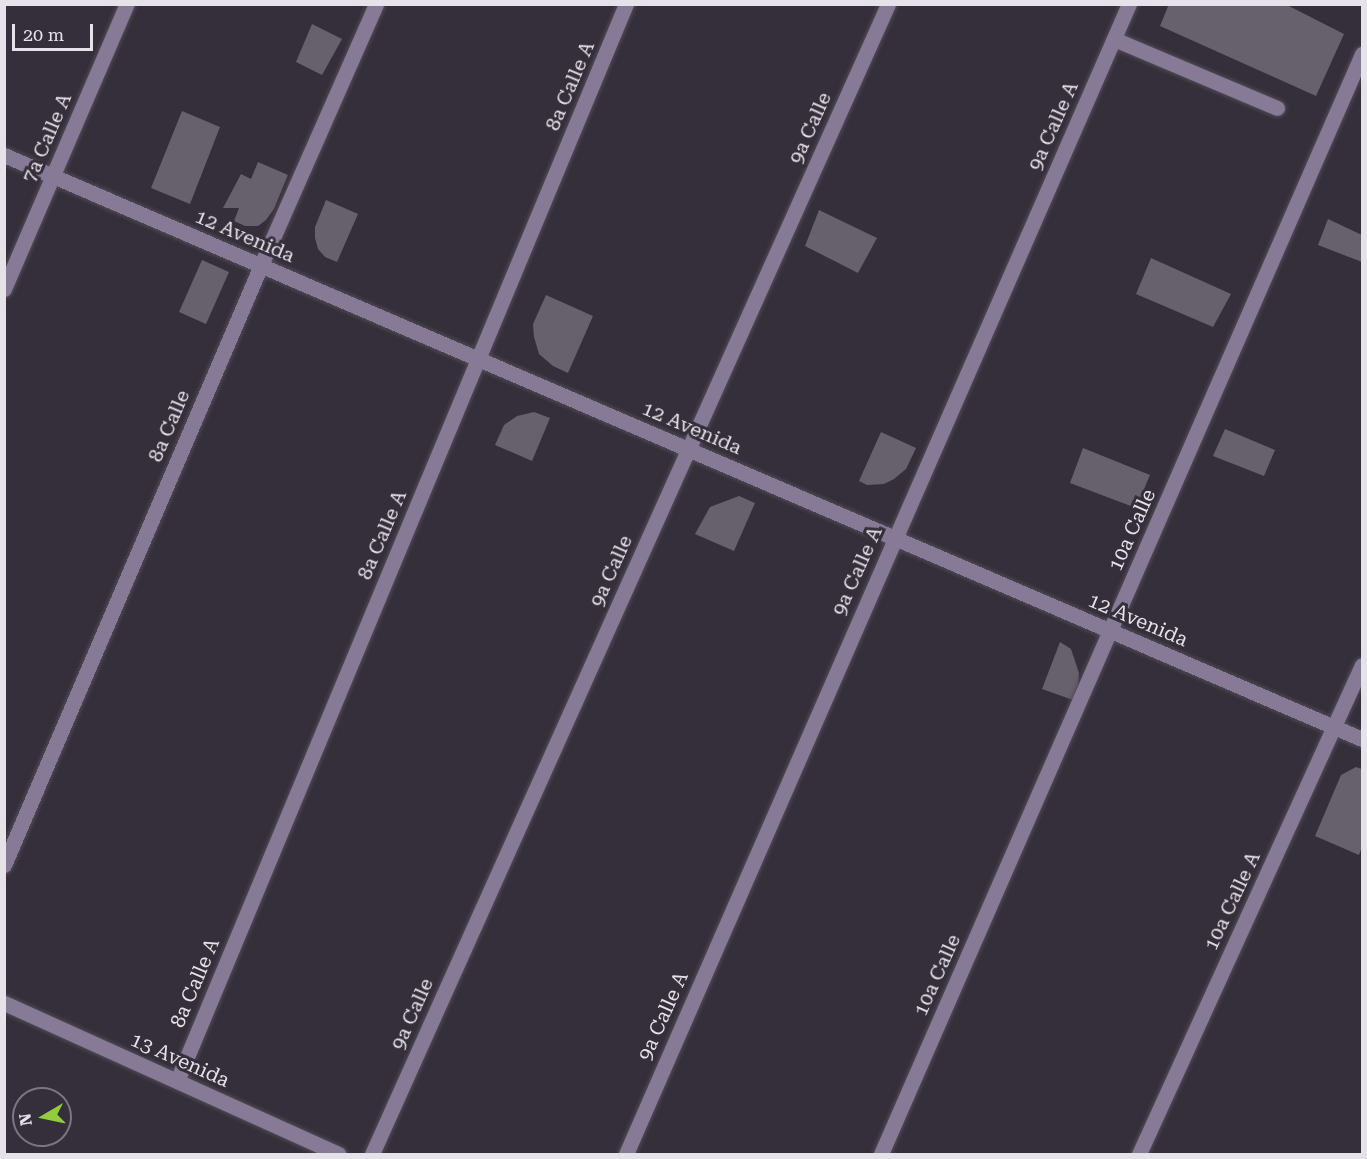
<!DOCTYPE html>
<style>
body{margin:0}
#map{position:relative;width:1367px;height:1159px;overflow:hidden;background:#342f3a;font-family:"Roboto Serif",serif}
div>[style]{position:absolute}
.building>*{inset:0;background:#67616d}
.roads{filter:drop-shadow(0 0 2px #504c56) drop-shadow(0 0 2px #504c56)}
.minor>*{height:15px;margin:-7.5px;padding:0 7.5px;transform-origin:7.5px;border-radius:7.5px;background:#867a96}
span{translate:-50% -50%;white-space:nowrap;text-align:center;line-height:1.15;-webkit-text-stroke:6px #342f3a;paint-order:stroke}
.street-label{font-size:20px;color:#e5e2e9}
.frame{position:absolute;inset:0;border:6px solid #e5e2e9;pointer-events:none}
.north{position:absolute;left:12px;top:1087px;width:60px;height:60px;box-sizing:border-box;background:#342f3a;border:2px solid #7b7780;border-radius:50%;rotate:261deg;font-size:16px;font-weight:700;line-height:24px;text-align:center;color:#e5e2e9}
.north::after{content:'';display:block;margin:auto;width:21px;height:27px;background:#91cd3f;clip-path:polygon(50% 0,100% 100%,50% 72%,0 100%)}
.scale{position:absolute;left:12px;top:24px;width:81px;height:27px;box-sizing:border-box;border:3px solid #e5e2e9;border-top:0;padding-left:8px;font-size:18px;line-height:21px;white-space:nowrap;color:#e5e2e9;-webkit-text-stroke:4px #342f3a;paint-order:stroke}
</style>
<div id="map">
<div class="building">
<i style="clip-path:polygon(1169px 4px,1285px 4px,1344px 34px,1316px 96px,1160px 26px)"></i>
<i style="clip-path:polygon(312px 24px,342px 39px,322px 75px,296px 62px)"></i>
<i style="clip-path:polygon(182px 111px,220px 127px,190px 204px,151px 188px)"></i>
<i style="clip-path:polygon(258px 162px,288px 175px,274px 209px,266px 220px,258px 226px,245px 226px,234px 221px,239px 208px,223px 208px,241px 174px,251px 179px)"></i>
<i style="clip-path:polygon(326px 200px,358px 214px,337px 262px,325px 257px,318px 249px,315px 238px,315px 227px)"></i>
<i style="clip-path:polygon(819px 210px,877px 238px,858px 273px,805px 246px)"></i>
<i style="clip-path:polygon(1328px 219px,1362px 235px,1362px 262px,1318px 245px)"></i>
<i style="clip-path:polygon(1151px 258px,1231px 294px,1213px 327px,1136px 294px)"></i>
<i style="clip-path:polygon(202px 260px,229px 272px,206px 324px,179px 312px)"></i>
<i style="clip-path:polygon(546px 295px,593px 316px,568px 373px,553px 366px,539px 354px,534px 337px,533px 324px)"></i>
<i style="clip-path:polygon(534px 412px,550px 418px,532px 461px,495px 445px,504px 425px,517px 416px)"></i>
<i style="clip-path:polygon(1225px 429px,1275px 450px,1264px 476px,1213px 456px)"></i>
<i style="clip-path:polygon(881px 432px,916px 448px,906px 469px,894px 479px,884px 484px,867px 485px,859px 481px)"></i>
<i style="clip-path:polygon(1083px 448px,1150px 475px,1136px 508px,1070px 483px)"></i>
<i style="clip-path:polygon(739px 496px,755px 503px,734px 551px,695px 534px,710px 507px)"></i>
<i style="clip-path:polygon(1060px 642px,1071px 649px,1079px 673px,1078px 686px,1073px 700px,1042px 689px)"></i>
<i style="clip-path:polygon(1356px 767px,1362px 769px,1362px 847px,1359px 855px,1315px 836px,1341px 775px)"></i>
</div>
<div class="roads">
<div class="minor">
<i style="left:1114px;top:39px;width:177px;rotate:22.9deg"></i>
<i style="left:4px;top:155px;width:1478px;rotate:23.27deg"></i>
<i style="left:4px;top:289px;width:310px;rotate:-66.7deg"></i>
<i style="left:4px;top:865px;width:653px;rotate:-66.81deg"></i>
<i style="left:261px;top:265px;width:285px;rotate:-66.2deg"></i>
<i style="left:4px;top:1003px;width:367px;rotate:24.3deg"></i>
<i style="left:177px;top:1081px;width:1167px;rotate:-67.37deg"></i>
<i style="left:372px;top:1154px;width:1260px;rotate:-65.83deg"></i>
<i style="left:626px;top:1154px;width:1255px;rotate:-66.38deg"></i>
<i style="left:881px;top:1154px;width:1201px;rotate:-66.38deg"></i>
<i style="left:1139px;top:1154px;width:537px;rotate:-65.49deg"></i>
</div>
</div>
<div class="street-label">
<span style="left:570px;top:86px;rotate:-67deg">8a Calle A</span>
<span style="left:1053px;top:126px;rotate:-66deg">9a Calle A</span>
<span style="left:810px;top:128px;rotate:-66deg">9a Calle</span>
<span style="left:47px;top:138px;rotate:-67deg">7a Calle A</span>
<span style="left:245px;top:236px;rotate:23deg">12 Avenida</span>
<span style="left:169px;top:426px;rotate:-67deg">8a Calle</span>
<span style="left:692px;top:428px;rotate:23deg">12 Avenida</span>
<span style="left:1132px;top:530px;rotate:-66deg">10a Calle</span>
<span style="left:382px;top:535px;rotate:-67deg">8a Calle A</span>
<span style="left:611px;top:571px;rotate:-66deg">9a Calle</span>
<span style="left:857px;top:571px;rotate:-66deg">9a Calle A</span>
<span style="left:1138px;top:620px;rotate:23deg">12 Avenida</span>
<span style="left:1232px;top:901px;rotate:-65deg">10a Calle A</span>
<span style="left:937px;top:975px;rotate:-66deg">10a Calle</span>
<span style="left:195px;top:983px;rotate:-67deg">8a Calle A</span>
<span style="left:412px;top:1014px;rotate:-66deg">9a Calle</span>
<span style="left:663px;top:1016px;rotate:-66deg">9a Calle A</span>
<span style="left:180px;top:1060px;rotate:24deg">13 Avenida</span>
</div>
<div class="frame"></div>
<div class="north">N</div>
<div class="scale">20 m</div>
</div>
